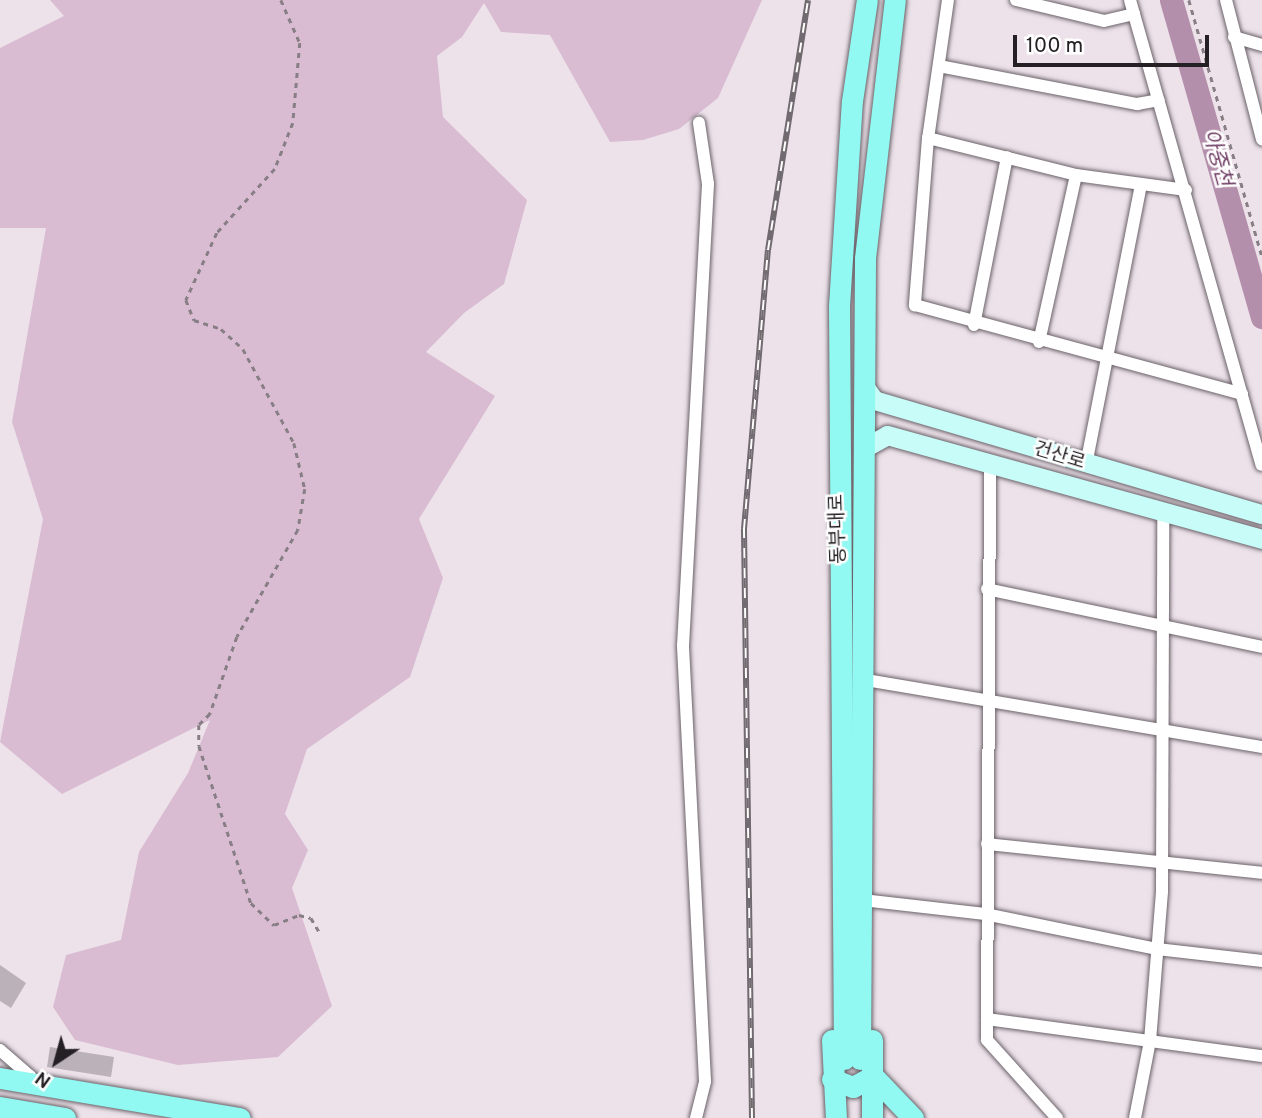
<!DOCTYPE html>
<meta charset="utf-8">
<style>
body{margin:0}
#map{position:relative;width:1262px;height:1118px;overflow:hidden;background:#ede2ea;font-family:Overpass,"Noto Sans KR",sans-serif}
div>[style]{position:absolute}
.green>*{inset:0;background:#d9bcd2}
.river>*{height:23px;margin:-11.5px;padding:0 11.5px;transform-origin:11.5px;border-radius:11.5px;background:#b48fab}
.building>*{inset:0;background:#bbb1b9}
.path>*{height:2.5px;margin-top:-1.25px;transform-origin:0;background:repeating-linear-gradient(90deg,#877f85 0 5px,transparent 0 10px)}
.roads{filter:drop-shadow(0 0 2px #6b6269) drop-shadow(0 0 2px #6b6269)}
.street>*{height:12px;margin:-6px;padding:0 6px;transform-origin:6px;border-radius:6px;background:#fff}
.secondary>*{height:19px;margin:-9.5px;padding:0 9.5px;transform-origin:9.5px;border-radius:9.5px;background:#c8fcf8}
.primary>*{height:21px;margin:-10.5px;padding:0 10.5px;transform-origin:10.5px;border-radius:10.5px;background:#91f9f1}
.rail>*{height:6px;margin-top:-3px;transform-origin:0;background:repeating-linear-gradient(90deg,#fff 0 10px,#716a6f 0 20px);box-sizing:border-box;border-block:2px solid #716a6f}
span{translate:-50% -50%;white-space:nowrap;text-align:center;line-height:1.15;-webkit-text-stroke:5px #fff;paint-order:stroke}
.street-label{font-size:19px;color:#242023}
.water-label{font-size:21px;color:#713f66;font-style:italic}
.north{position:absolute;left:21px;top:1027px;width:70px;height:70px;-webkit-text-stroke:5px #fff;paint-order:stroke;rotate:216deg;font-size:19px;font-weight:700;line-height:28px;text-align:center;color:#242023}
.north::after{content:'';display:block;margin:auto;width:24px;height:32px;background:#242023;clip-path:polygon(50% 0,100% 100%,50% 72%,0 100%)}
.scale{position:absolute;left:1013px;top:35px;width:196px;height:32px;box-sizing:border-box;border:4px solid #242023;border-top:0;padding-left:9px;font-size:21px;line-height:24px;white-space:nowrap;color:#242023;-webkit-text-stroke:5px #fff;paint-order:stroke}
</style>
<div id="map">
<div class="green">
<i style="clip-path:polygon(50px 0,762px 0,718px 98px,679px 129px,643px 140px,610px 142px,550px 35px,501px 32px,484px 3px,462px 37px,437px 56px,443px 117px,527px 200px,504px 284px,464px 313px,426px 352px,495px 396px,419px 519px,443px 578px,410px 677px,307px 749px,285px 814px,308px 850px,292px 888px,332px 1006px,278px 1057px,178px 1065px,75px 1040px,53px 1007px,66px 955px,121px 940px,139px 852px,188px 773px,210px 720px,62px 794px,0 742px,43px 519px,12px 422px,46px 228px,0 228px,0 48px,64px 16px)"></i>
</div>
<div class="river">
<i style="left:1171px;top:0;width:330px;rotate:74deg"></i>
</div>
<div class="building">
<i style="clip-path:polygon(0 965px,26px 983px,11px 1008px,0 1001px)"></i>
<i style="clip-path:polygon(50px 1047px,114px 1057px,111px 1077px,47px 1067px)"></i>
</div>
<div class="path">
<i style="left:281px;top:0;width:47px;rotate:66.2deg"></i>
<i style="left:300px;top:43px;width:80px;rotate:95deg"></i>
<i style="left:293px;top:123px;width:49px;rotate:111.4deg"></i>
<i style="left:275px;top:169px;width:86px;rotate:132.2deg"></i>
<i style="left:217px;top:233px;width:74px;rotate:114.8deg"></i>
<i style="left:186px;top:300px;width:22px;rotate:68deg"></i>
<i style="left:194px;top:320px;width:28px;rotate:18deg"></i>
<i style="left:221px;top:329px;width:30px;rotate:42deg"></i>
<i style="left:243px;top:349px;width:107px;rotate:61.5deg"></i>
<i style="left:294px;top:443px;width:47px;rotate:76.6deg"></i>
<i style="left:305px;top:489px;width:42px;rotate:99.7deg"></i>
<i style="left:298px;top:530px;width:123px;rotate:119.7deg"></i>
<i style="left:237px;top:637px;width:82px;rotate:109.3deg"></i>
<i style="left:210px;top:714px;width:16px;rotate:135deg"></i>
<i style="left:199px;top:725px;width:21px;rotate:90deg"></i>
<i style="left:199px;top:746px;width:165px;rotate:71.7deg"></i>
<i style="left:251px;top:903px;width:32px;rotate:44deg"></i>
<i style="left:274px;top:925px;width:27px;rotate:-22deg"></i>
<i style="left:299px;top:915px;width:12px;rotate:14deg"></i>
<i style="left:311px;top:918px;width:17px;rotate:59deg"></i>
<i style="left:1189px;top:0;width:266px;rotate:74.1deg"></i>
</div>
<div class="roads">
<div class="street">
<i style="left:948px;top:0;width:139px;rotate:98.2deg"></i>
<i style="left:928px;top:138px;width:168px;rotate:94.5deg"></i>
<i style="left:915px;top:305px;width:339px;rotate:15.2deg"></i>
<i style="left:1016px;top:0;width:90px;rotate:13.4deg"></i>
<i style="left:1104px;top:21px;width:31px;rotate:-13deg"></i>
<i style="left:1130px;top:0;width:483px;rotate:74.2deg"></i>
<i style="left:1226px;top:0;width:144px;rotate:75.5deg"></i>
<i style="left:1234px;top:37px;width:29px;rotate:16deg"></i>
<i style="left:939px;top:66px;width:202px;rotate:10.9deg"></i>
<i style="left:1137px;top:104px;width:22px;rotate:-10deg"></i>
<i style="left:928px;top:138px;width:153px;rotate:14deg"></i>
<i style="left:1076px;top:175px;width:111px;rotate:7.8deg"></i>
<i style="left:974px;top:325px;width:171px;rotate:-78.9deg"></i>
<i style="left:1039px;top:342px;width:171px;rotate:-77.5deg"></i>
<i style="left:1086px;top:465px;width:285px;rotate:-78.9deg"></i>
<i style="left:990px;top:466px;width:574px;rotate:90.3deg"></i>
<i style="left:987px;top:1040px;width:105px;rotate:48.1deg"></i>
<i style="left:987px;top:589px;width:281px;rotate:11.9deg"></i>
<i style="left:872px;top:681px;width:396px;rotate:9.6deg"></i>
<i style="left:987px;top:844px;width:277px;rotate:6deg"></i>
<i style="left:871px;top:901px;width:115px;rotate:6.5deg"></i>
<i style="left:985px;top:914px;width:176px;rotate:11.5deg"></i>
<i style="left:1157px;top:949px;width:106px;rotate:6.5deg"></i>
<i style="left:987px;top:1019px;width:277px;rotate:7.7deg"></i>
<i style="left:0;top:1050px;width:40px;rotate:41deg"></i>
<i style="left:30px;top:1076px;width:7px;rotate:106deg"></i>
<i style="left:696px;top:1118px;width:38px;rotate:-76deg"></i>
<i style="left:705px;top:1081px;width:436px;rotate:-92.9deg"></i>
<i style="left:683px;top:646px;width:463px;rotate:-86.9deg"></i>
<i style="left:708px;top:184px;width:62px;rotate:-98.4deg"></i>
<i style="left:1135px;top:1118px;width:78px;rotate:-79deg"></i>
<i style="left:1150px;top:1041px;width:150px;rotate:-85.4deg"></i>
<i style="left:1162px;top:891px;width:378px;rotate:-89.8deg"></i>
</div>
<div class="secondary">
<i style="left:864px;top:386px;width:17px;rotate:54deg"></i>
<i style="left:874px;top:400px;width:404px;rotate:16.4deg"></i>
<i style="left:864px;top:448px;width:26px;rotate:-29deg"></i>
<i style="left:887px;top:435px;width:389px;rotate:15.5deg"></i>
</div>
<div class="primary">
<i style="left:832px;top:1040px;width:78px;rotate:87.1deg"></i>
<i style="left:844px;top:1059px;width:753px;rotate:-90.38deg"></i>
<i style="left:839px;top:306px;width:205px;rotate:-86.4deg"></i>
<i style="left:852px;top:101px;width:102px;rotate:-81.6deg"></i>
<i style="left:860px;top:1059px;width:801px;rotate:-89.64deg"></i>
<i style="left:865px;top:258px;width:260px;rotate:-83.4deg"></i>
<i style="left:873px;top:1076px;width:58px;rotate:46.4deg"></i>
<i style="left:0;top:1078px;width:243px;rotate:9.5deg"></i>
<i style="left:832px;top:1079px;width:22px;rotate:21deg"></i>
<i style="left:853px;top:1087px;width:23px;rotate:-29deg"></i>
<i style="left:0;top:1107px;width:66px;rotate:9.6deg"></i>
<i style="left:872px;top:1118px;width:78px;rotate:-90deg"></i>
</div>
</div>
<div class="rail">
<i style="left:752px;top:1118px;width:589px;rotate:-90.78deg"></i>
<i style="left:744px;top:529px;width:280px;rotate:-85.1deg"></i>
<i style="left:768px;top:250px;width:253px;rotate:-80.9deg"></i>
</div>
<div class="street-label">
<span style="left:1059px;top:457px;rotate:17deg">건산로</span>
<span style="left:839px;top:529px;rotate:-92deg">동부대로</span>
</div>
<div class="water-label">
<span style="left:1216px;top:158px;rotate:74deg">아중천</span>
</div>
<div class="north">N</div>
<div class="scale">100 m</div>
</div>
